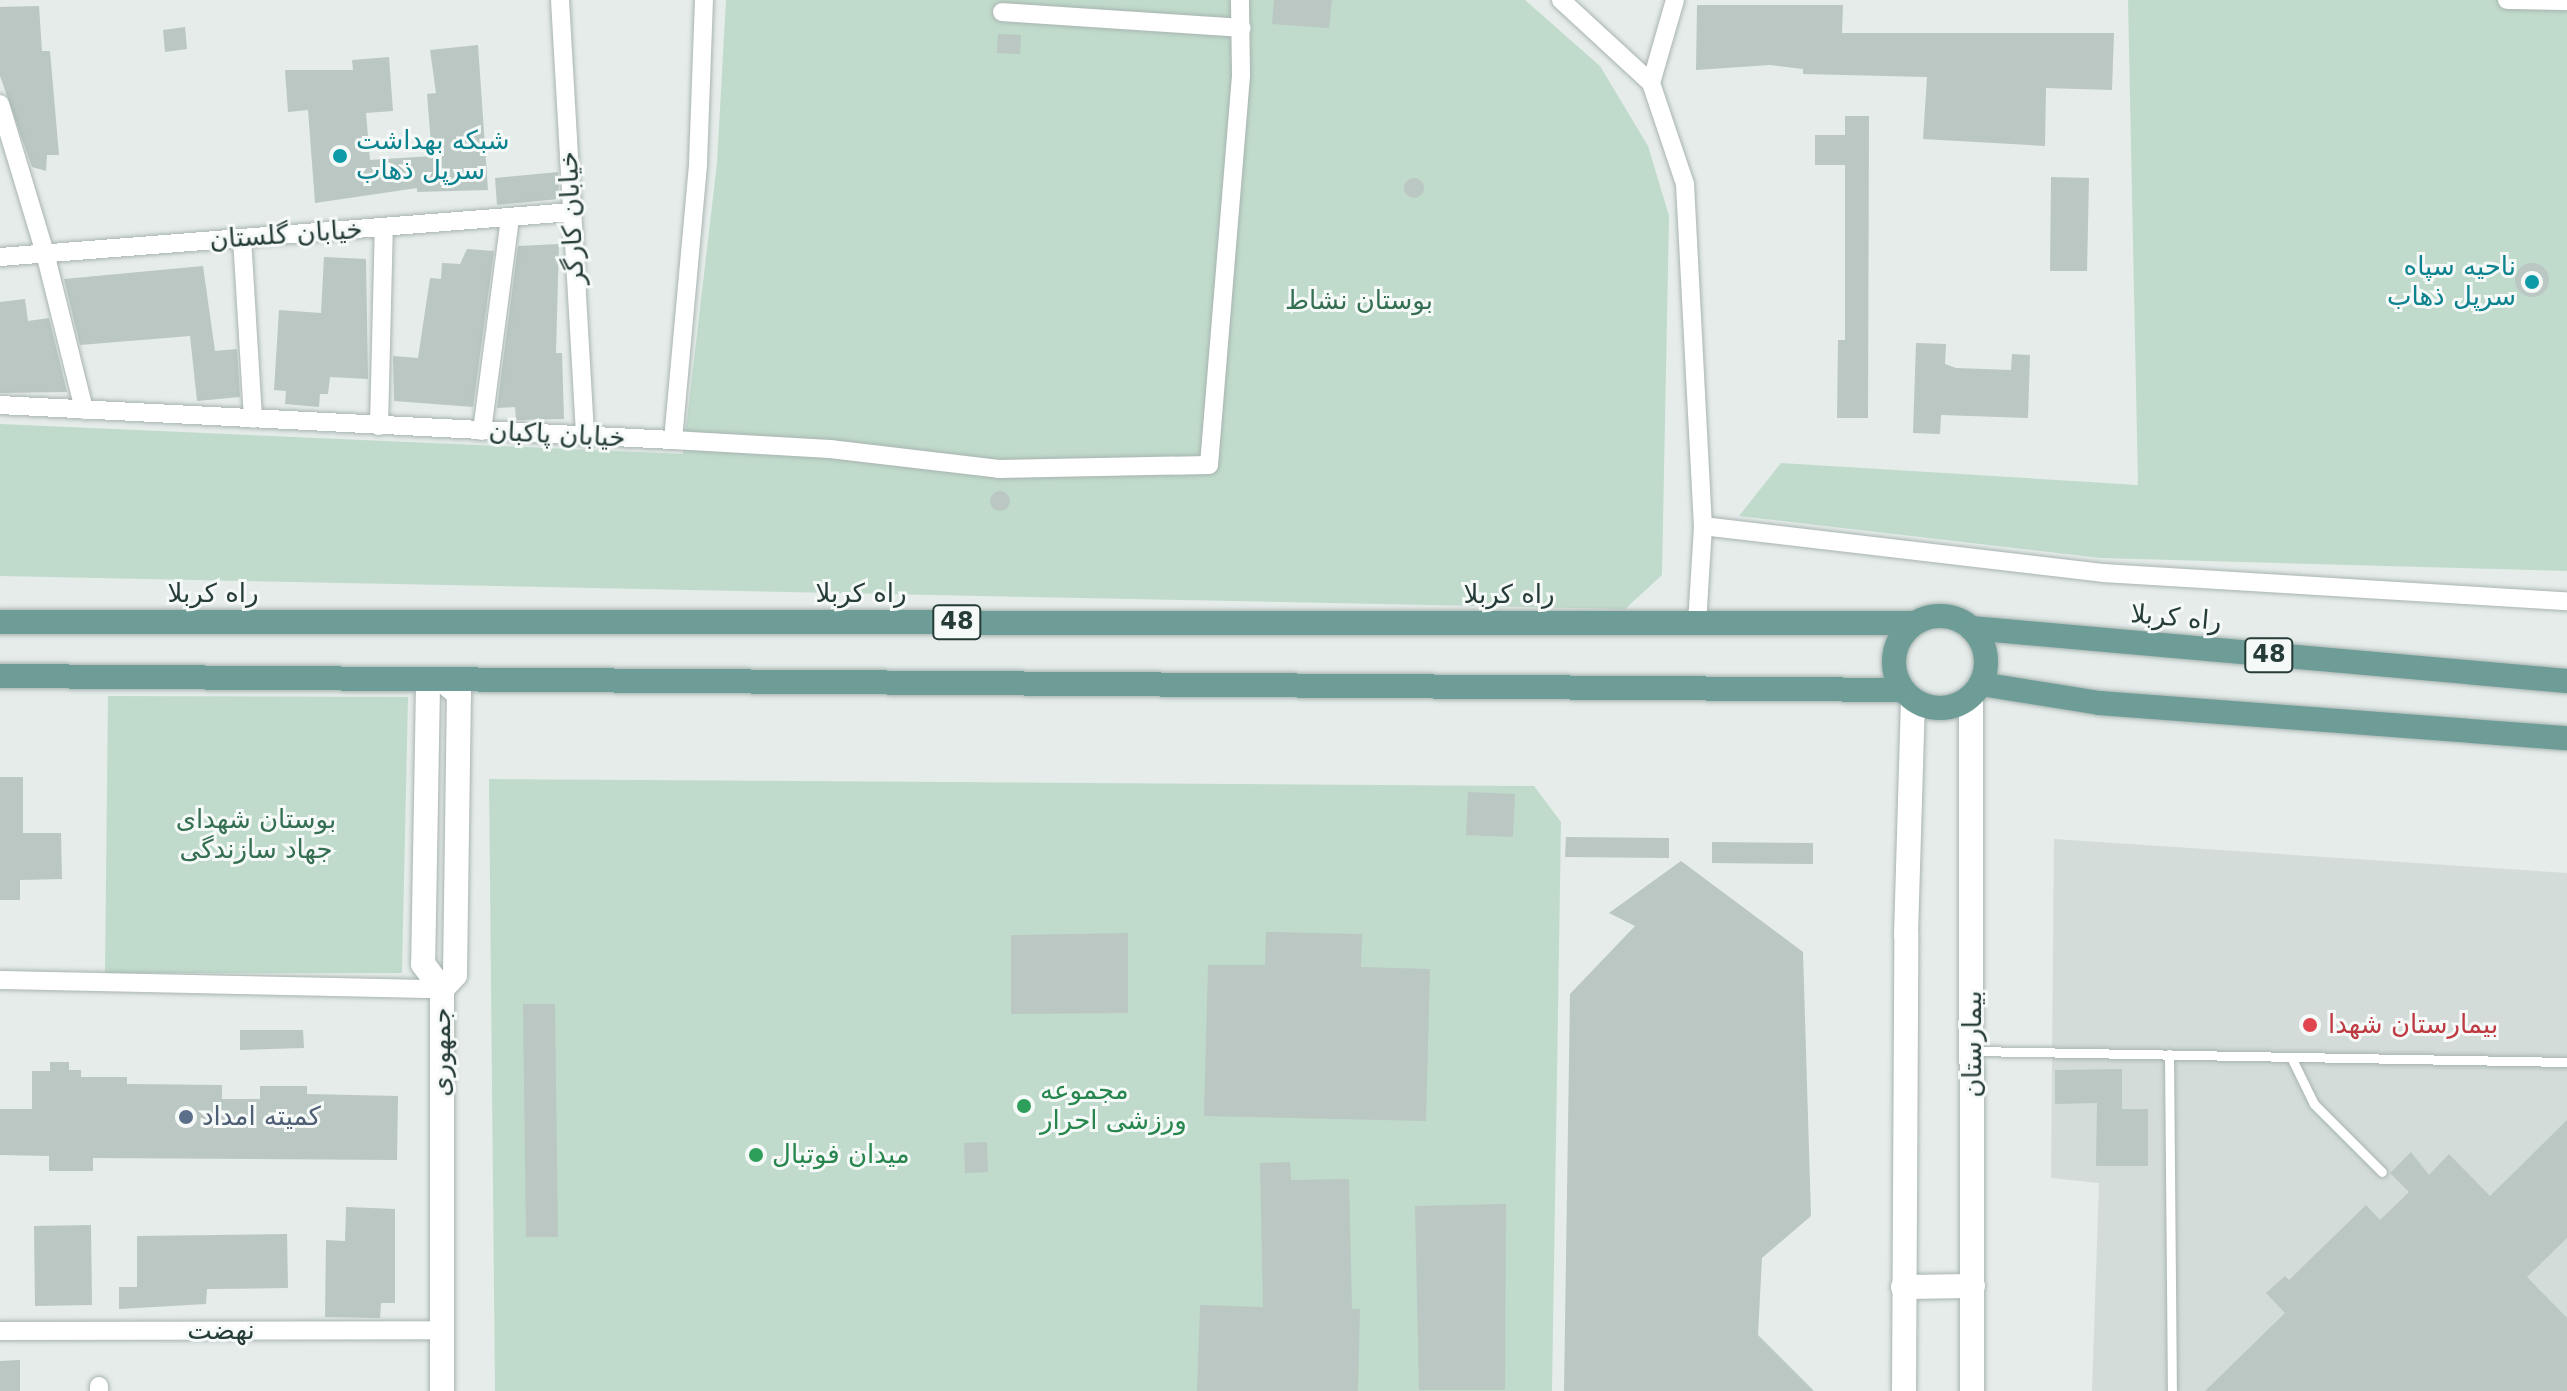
<!DOCTYPE html>
<meta charset="utf-8">
<style>
body{margin:0}
#map{position:relative;width:2567px;height:1391px;overflow:hidden;background:#e5ecea;font-family:"DejaVu Sans",Vazirmatn,sans-serif}
div>[style]{position:absolute}
.built>*{inset:0;background:#d3dcd9}
.green>*{inset:0;background:#c0dbcb}
.building>*{inset:0;background:#bac7c3}
.round{border-radius:50%}
.roads{filter:drop-shadow(0 0 2px #a8b4b1) drop-shadow(0 0 2px #a8b4b1)}
.service>*{height:9px;margin:-4.5px;padding:0 4.5px;transform-origin:4.5px;border-radius:4.5px;background:#fff}
.minor>*{height:18px;margin:-9px;padding:0 9px;transform-origin:9px;border-radius:9px;background:#fff}
.tertiary>*{height:24px;margin:-12px;padding:0 12px;transform-origin:12px;border-radius:12px;background:#fff}
.secondary>*{height:24px;margin:-12px;padding:0 12px;transform-origin:12px;border-radius:12px;background:#fff}
.primary>*{height:24px;margin:-12px;padding:0 12px;transform-origin:12px;border-radius:12px;background:#6e9d97}
.primary>.ring{margin:-12px;padding:0;box-sizing:content-box;background:none;border:24px solid #6e9d97;border-radius:50%}
.dots>*{width:22px;height:22px;translate:-50% -50%;box-sizing:border-box;border:4px solid #f5f9f7;border-radius:50%}
span{translate:-50% -50%;white-space:nowrap;text-align:center;line-height:1.15;-webkit-text-stroke:6px #f5f9f7;paint-order:stroke}
.shield-label span{padding:2px 6px;background:#f5f9f7;border:2px solid;border-radius:6px;-webkit-text-stroke-width:0}
.shield-label{font-size:24px;color:#263c39;font-weight:700}
.culture-label{font-size:26px;color:#0d838f}
.left{translate:0 -50%;text-align:left}
.right{translate:-100% -50%;text-align:right}
.street-label{font-size:26px;color:#263c39}
.park-label{font-size:26px;color:#346f52}
.health-label{font-size:26px;color:#be3a42}
.leisure-label{font-size:26px;color:#27864d}
.service-label{font-size:26px;color:#4e5e75}
</style>
<div id="map">
<div class="built">
<i style="clip-path:polygon(2054px 839px,2567px 873px,2567px 1391px,2092px 1391px,2099px 1183px,2051px 1178px)"></i>
</div>
<div class="green">
<i style="clip-path:polygon(726px 0,1525px 0,1600px 66px,1648px 146px,1669px 216px,1662px 575px,1625px 609px,0 576px,0 424px,683px 454px,717px 163px)"></i>
<i style="clip-path:polygon(2128px 0,2567px 0,2567px 571px,2101px 558px,1739px 516px,1781px 463px,2138px 485px)"></i>
<i style="clip-path:polygon(108px 696px,408px 697px,402px 973px,105px 973px)"></i>
<i style="clip-path:polygon(489px 779px,1534px 786px,1561px 822px,1552px 1391px,495px 1391px)"></i>
</div>
<div class="building">
<i style="clip-path:polygon(1274px 0,1332px 0,1329px 28px,1272px 24px)"></i>
<i style="clip-path:polygon(1697px 5px,1843px 5px,1842px 33px,2114px 33px,2112px 90px,2046px 88px,2045px 146px,1923px 139px,1927px 77px,1803px 74px,1803px 69px,1770px 65px,1696px 70px)"></i>
<i style="clip-path:polygon(39px 6px,42px 51px,50px 51px,59px 155px,47px 155px,46px 171px,32px 167px,0 76px,0 7px)"></i>
<i style="clip-path:polygon(185px 27px,187px 49px,165px 52px,163px 30px)"></i>
<i style="clip-path:polygon(998px 34px,1021px 35px,1020px 54px,997px 53px)"></i>
<i style="clip-path:polygon(478px 45px,488px 190px,417px 192px,417px 188px,315px 203px,308px 110px,288px 112px,285px 70px,353px 70px,352px 60px,389px 57px,393px 111px,366px 113px,370px 160px,432px 156px,427px 94px,436px 93px,430px 50px)"></i>
<i style="clip-path:polygon(1845px 116px,1869px 116px,1868px 418px,1837px 418px,1838px 340px,1845px 340px,1845px 165px,1815px 165px,1815px 135px,1845px 135px)"></i>
<i style="clip-path:polygon(558px 172px,559px 199px,497px 205px,495px 178px)"></i>
<i style="clip-path:polygon(2051px 177px,2089px 178px,2087px 271px,2050px 271px)"></i>
<i class="round" style="left:1404px;top:178px;width:20px;height:20px"></i>
<i style="clip-path:polygon(559px 244px,556px 353px,562px 353px,564px 419px,516px 420px,515px 407px,497px 408px,518px 246px)"></i>
<i style="clip-path:polygon(467px 249px,494px 251px,473px 407px,394px 401px,393px 356px,418px 358px,430px 278px,441px 279px,442px 263px,460px 264px)"></i>
<i style="clip-path:polygon(324px 257px,366px 259px,368px 379px,330px 377px,328px 394px,320px 394px,319px 407px,285px 404px,286px 391px,274px 390px,279px 310px,321px 313px)"></i>
<i class="round" style="left:2515px;top:263px;width:34px;height:34px"></i>
<i style="clip-path:polygon(203px 266px,215px 351px,237px 349px,240px 397px,197px 401px,190px 336px,80px 345px,64px 279px)"></i>
<i style="clip-path:polygon(25px 299px,28px 321px,49px 318px,67px 392px,0 393px,0 302px)"></i>
<i style="clip-path:polygon(1916px 343px,1946px 344px,1945px 364px,1956px 368px,2011px 370px,2012px 354px,2030px 355px,2028px 418px,1941px 415px,1940px 434px,1913px 433px)"></i>
<i class="round" style="left:990px;top:491px;width:20px;height:20px"></i>
<i style="clip-path:polygon(0 777px,23px 777px,23px 833px,61px 833px,62px 879px,20px 880px,20px 900px,0 900px)"></i>
<i style="clip-path:polygon(1468px 792px,1515px 794px,1513px 837px,1466px 835px)"></i>
<i style="clip-path:polygon(1566px 837px,1669px 838px,1669px 858px,1565px 857px)"></i>
<i style="clip-path:polygon(1712px 842px,1813px 843px,1813px 864px,1712px 863px)"></i>
<i style="clip-path:polygon(1681px 861px,1803px 952px,1811px 1216px,1762px 1258px,1758px 1335px,1814px 1391px,1564px 1391px,1570px 994px,1635px 926px,1609px 913px)"></i>
<i style="clip-path:polygon(1266px 932px,1362px 934px,1361px 967px,1430px 969px,1426px 1121px,1204px 1116px,1208px 965px,1265px 965px)"></i>
<i style="clip-path:polygon(1128px 933px,1128px 1013px,1011px 1014px,1011px 935px)"></i>
<i style="clip-path:polygon(523px 1004px,555px 1004px,558px 1237px,526px 1237px)"></i>
<i style="clip-path:polygon(240px 1030px,303px 1030px,304px 1048px,240px 1050px)"></i>
<i style="clip-path:polygon(50px 1062px,69px 1062px,69px 1070px,81px 1070px,81px 1077px,127px 1077px,127px 1084px,222px 1085px,222px 1099px,260px 1099px,260px 1086px,307px 1086px,307px 1094px,398px 1096px,397px 1160px,93px 1158px,93px 1171px,49px 1171px,49px 1156px,0 1155px,0 1109px,32px 1109px,32px 1071px,50px 1071px)"></i>
<i style="clip-path:polygon(2122px 1069px,2122px 1109px,2148px 1109px,2148px 1166px,2096px 1166px,2097px 1103px,2055px 1104px,2055px 1070px)"></i>
<i style="clip-path:polygon(2567px 1120px,2567px 1238px,2527px 1277px,2567px 1318px,2567px 1391px,2205px 1391px,2285px 1313px,2266px 1293px,2285px 1276px,2289px 1280px,2366px 1205px,2380px 1220px,2409px 1192px,2390px 1173px,2411px 1152px,2429px 1175px,2449px 1154px,2490px 1196px)"></i>
<i style="clip-path:polygon(987px 1142px,988px 1172px,965px 1173px,964px 1143px)"></i>
<i style="clip-path:polygon(1290px 1162px,1291px 1180px,1349px 1179px,1352px 1309px,1360px 1309px,1358px 1391px,1197px 1391px,1200px 1305px,1263px 1307px,1260px 1163px)"></i>
<i style="clip-path:polygon(1506px 1204px,1505px 1390px,1419px 1390px,1415px 1206px)"></i>
<i style="clip-path:polygon(346px 1207px,395px 1209px,395px 1303px,381px 1303px,380px 1318px,325px 1317px,326px 1240px,345px 1241px)"></i>
<i style="clip-path:polygon(91px 1225px,92px 1305px,35px 1306px,34px 1226px)"></i>
<i style="clip-path:polygon(287px 1234px,288px 1288px,207px 1289px,206px 1304px,119px 1309px,119px 1287px,137px 1287px,137px 1236px)"></i>
<i style="clip-path:polygon(20px 1360px,20px 1391px,0 1391px,0 1361px)"></i>
</div>
<div class="roads">
<div class="service">
<i style="left:1973px;top:1051px;width:594px;rotate:1.06deg"></i>
<i style="left:2169px;top:1054px;width:337px;rotate:89.5deg"></i>
<i style="left:2291px;top:1057px;width:52px;rotate:63.9deg"></i>
<i style="left:2314px;top:1104px;width:96px;rotate:45deg"></i>
</div>
<div class="minor">
<i style="left:560px;top:0;width:438px;rotate:86.7deg"></i>
<i style="left:1561px;top:0;width:122px;rotate:42.7deg"></i>
<i style="left:1675px;top:0;width:86px;rotate:106.1deg"></i>
<i style="left:1651px;top:83px;width:107px;rotate:71.4deg"></i>
<i style="left:1685px;top:184px;width:342px;rotate:87deg"></i>
<i style="left:1703px;top:526px;width:97px;rotate:93.5deg"></i>
<i style="left:2507px;top:0;width:60px;rotate:1deg"></i>
<i style="left:1002px;top:12px;width:240px;rotate:3.8deg"></i>
<i style="left:0;top:104px;width:156px;rotate:73.2deg"></i>
<i style="left:45px;top:253px;width:162px;rotate:76deg"></i>
<i style="left:242px;top:238px;width:181px;rotate:86.5deg"></i>
<i style="left:0;top:257px;width:574px;rotate:-4.5deg"></i>
<i style="left:0;top:405px;width:674px;rotate:2.98deg"></i>
<i style="left:673px;top:440px;width:278px;rotate:-84.8deg"></i>
<i style="left:698px;top:163px;width:163px;rotate:-87.9deg"></i>
<i style="left:379px;top:426px;width:199px;rotate:-88.6deg"></i>
<i style="left:482px;top:431px;width:215px;rotate:-82.5deg"></i>
<i style="left:673px;top:440px;width:157px;rotate:3.3deg"></i>
<i style="left:830px;top:449px;width:170px;rotate:6.7deg"></i>
<i style="left:999px;top:469px;width:210px;rotate:-1.1deg"></i>
<i style="left:1209px;top:465px;width:391px;rotate:-85.3deg"></i>
<i style="left:1241px;top:75px;width:75px;rotate:-90.8deg"></i>
<i style="left:1703px;top:526px;width:404px;rotate:6.7deg"></i>
<i style="left:2104px;top:573px;width:464px;rotate:3.5deg"></i>
<i style="left:0;top:980px;width:442px;rotate:1.2deg"></i>
<i style="left:0;top:1331px;width:442px;rotate:-0.1deg"></i>
<i style="left:99px;top:1391px;width:5px;rotate:-90deg"></i>
</div>
<div class="tertiary">
<i style="left:442px;top:1391px;width:402px;rotate:-90deg"></i>
<i style="left:442px;top:989px;width:19px;rotate:-47deg"></i>
<i style="left:455px;top:975px;width:281px;rotate:-89.2deg"></i>
<i style="left:459px;top:694px;width:23px;rotate:-140deg"></i>
<i style="left:441px;top:679px;width:14px;rotate:155deg"></i>
<i style="left:428px;top:685px;width:279px;rotate:91deg"></i>
<i style="left:423px;top:964px;width:31px;rotate:53deg"></i>
</div>
<div class="secondary">
<i style="left:1971px;top:697px;width:694px;rotate:89.92deg"></i>
<i style="left:1903px;top:1287px;width:70px;rotate:-0.8deg"></i>
<i style="left:1904px;top:1391px;width:456px;rotate:-89.7deg"></i>
<i style="left:1906px;top:935px;width:235px;rotate:-88.3deg"></i>
</div>
<div class="primary">
<i class="ring" style="left:1894px;top:616px;width:68px;height:68px"></i>
<i style="left:0;top:622px;width:1914px;rotate:0.03deg"></i>
<i style="left:1971px;top:628px;width:598px;rotate:5.08deg"></i>
<i style="left:0;top:676px;width:1903px;rotate:0.42deg"></i>
<i style="left:1981px;top:684px;width:120px;rotate:9.1deg"></i>
<i style="left:2099px;top:703px;width:469px;rotate:4.3deg"></i>
</div>
</div>
<div class="dots">
<i style="left:340px;top:156px;background:#0f9aa8"></i>
<i style="left:2532px;top:282px;background:#0f9aa8"></i>
<i style="left:2310px;top:1025px;background:#e0444e"></i>
<i style="left:1024px;top:1106px;background:#2e9e5b"></i>
<i style="left:186px;top:1117px;background:#5c6f8a"></i>
<i style="left:756px;top:1155px;background:#2e9e5b"></i>
</div>
<div class="shield-label">
<span style="left:957px;top:622px">48</span>
<span style="left:2269px;top:655px">48</span>
</div>
<div class="culture-label">
<span class="left" style="left:356px;top:156px">شبکه بهداشت<br>سرپل ذهاب</span>
<span class="right" style="left:2516px;top:282px">ناحیه سپاه<br>سرپل ذهاب</span>
</div>
<div class="street-label">
<span style="left:572px;top:218px;rotate:-93deg">خیابان کارگر</span>
<span style="left:286px;top:235px;rotate:-4deg">خیابان گلستان</span>
<span style="left:557px;top:435px;rotate:3deg">خیابان پاکبان</span>
<span style="left:213px;top:594px">راه کربلا</span>
<span style="left:861px;top:594px">راه کربلا</span>
<span style="left:1509px;top:595px">راه کربلا</span>
<span style="left:2176px;top:618px;rotate:5deg">راه کربلا</span>
<span style="left:1973px;top:1044px;rotate:-90deg">بیمارستان</span>
<span style="left:442px;top:1052px;rotate:-90deg">جمهوری</span>
<span style="left:221px;top:1331px">نهضت</span>
</div>
<div class="park-label">
<span style="left:1359px;top:301px">بوستان نشاط</span>
<span style="left:256px;top:835px">بوستان شهدای<br>جهاد سازندگی</span>
</div>
<div class="health-label">
<span class="left" style="left:2328px;top:1025px">بیمارستان شهدا</span>
</div>
<div class="leisure-label">
<span class="left" style="left:1040px;top:1106px">مجموعه<br>ورزشی احرار</span>
<span class="left" style="left:772px;top:1155px">میدان فوتبال</span>
</div>
<div class="service-label">
<span class="left" style="left:202px;top:1117px">کمیته امداد</span>
</div>
</div>
